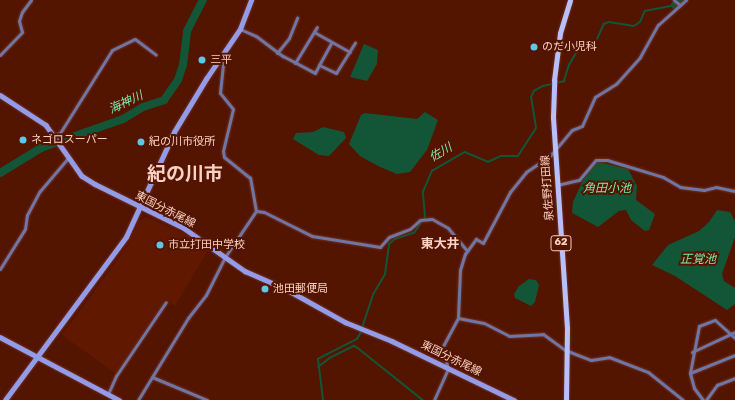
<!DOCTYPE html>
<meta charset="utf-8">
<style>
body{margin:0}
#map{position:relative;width:735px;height:400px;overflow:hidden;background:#531400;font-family:Rubik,"Noto Sans JP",sans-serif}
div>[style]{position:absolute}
.built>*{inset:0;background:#601800}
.water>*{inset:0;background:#125637}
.stream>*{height:1.5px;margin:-0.75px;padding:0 0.75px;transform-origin:0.75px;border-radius:0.75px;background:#125637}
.river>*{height:8px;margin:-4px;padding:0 4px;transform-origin:4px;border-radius:4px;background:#125637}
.roads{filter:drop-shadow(0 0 1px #6e321f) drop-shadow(0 0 1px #6e321f)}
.street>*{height:3px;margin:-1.5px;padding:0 1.5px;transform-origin:1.5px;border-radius:1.5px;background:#6f75a5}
.secondary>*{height:4.5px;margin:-2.25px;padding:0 2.25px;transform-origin:2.25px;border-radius:2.25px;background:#949cea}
.primary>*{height:5px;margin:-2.5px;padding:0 2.5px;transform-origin:2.5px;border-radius:2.5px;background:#b8c0fc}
.dots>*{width:11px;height:11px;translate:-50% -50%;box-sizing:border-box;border:2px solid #531400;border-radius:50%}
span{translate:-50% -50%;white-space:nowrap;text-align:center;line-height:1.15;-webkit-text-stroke:4px #531400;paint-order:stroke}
.shield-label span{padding:1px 3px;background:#531400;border:1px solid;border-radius:3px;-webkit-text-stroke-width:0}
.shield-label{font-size:10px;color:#fad1c4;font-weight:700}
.poi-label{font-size:11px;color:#fad1c4}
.left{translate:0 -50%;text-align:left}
.street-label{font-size:11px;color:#fad1c4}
.water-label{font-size:12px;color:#79ecaf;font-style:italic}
.quarter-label{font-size:13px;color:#fad1c4;font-weight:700}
.town-label{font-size:19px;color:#fad1c4;font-weight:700}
</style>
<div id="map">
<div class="built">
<i style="clip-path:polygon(147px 217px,194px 238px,209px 249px,175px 306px,166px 300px,116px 374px,62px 335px,128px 245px,139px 221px)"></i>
</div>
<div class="water">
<i style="clip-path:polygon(364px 44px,378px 50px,377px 64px,367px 81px,350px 77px)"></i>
<i style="clip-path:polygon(425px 112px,438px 120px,427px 150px,410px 172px,397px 174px,378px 166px,360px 156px,349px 144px,361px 115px,365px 113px,417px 119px)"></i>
<i style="clip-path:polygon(323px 127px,344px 132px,346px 138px,329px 156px,319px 155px,293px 139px,296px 133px,313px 132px)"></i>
<i style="clip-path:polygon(598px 162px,628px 169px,637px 186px,636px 200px,655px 214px,649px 230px,645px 231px,631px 220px,626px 210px,619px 211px,598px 227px,572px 213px,573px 202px,582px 182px,589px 170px)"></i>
<i style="clip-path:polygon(717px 210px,730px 212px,735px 221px,735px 237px,722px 274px,724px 281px,735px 288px,735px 304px,727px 310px,675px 276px,652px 265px,668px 245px,699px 231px,709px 222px)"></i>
<i style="clip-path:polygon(529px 279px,536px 280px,539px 285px,535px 302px,531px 306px,515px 298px,514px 294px,519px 286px)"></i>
</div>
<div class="stream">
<i style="left:681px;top:1px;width:1px;rotate:-90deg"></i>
<i style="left:318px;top:367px;width:15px;rotate:-37deg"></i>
<i style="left:330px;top:358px;width:27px;rotate:-27deg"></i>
<i style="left:354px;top:346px;width:4px;rotate:27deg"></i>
<i style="left:358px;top:348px;width:83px;rotate:38.7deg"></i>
<i style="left:323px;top:400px;width:41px;rotate:-97deg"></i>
<i style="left:318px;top:359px;width:44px;rotate:-27.1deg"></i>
<i style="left:357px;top:339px;width:6px;rotate:-59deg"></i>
<i style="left:360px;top:334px;width:41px;rotate:-71.6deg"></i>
<i style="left:373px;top:295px;width:24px;rotate:-60deg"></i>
<i style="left:385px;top:274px;width:30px;rotate:-82deg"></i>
<i style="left:389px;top:244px;width:8px;rotate:-40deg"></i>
<i style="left:395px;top:239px;width:20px;rotate:-18deg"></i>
<i style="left:414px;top:233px;width:19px;rotate:-55deg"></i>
<i style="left:425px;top:217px;width:25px;rotate:-95deg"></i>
<i style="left:423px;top:192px;width:23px;rotate:-67deg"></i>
<i style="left:432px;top:171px;width:38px;rotate:-30deg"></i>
<i style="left:465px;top:152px;width:25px;rotate:23deg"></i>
<i style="left:488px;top:162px;width:14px;rotate:-25deg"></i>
<i style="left:501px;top:156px;width:17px"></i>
<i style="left:518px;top:156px;width:33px;rotate:-57deg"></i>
<i style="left:536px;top:128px;width:31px;rotate:-99deg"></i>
<i style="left:531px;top:97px;width:7px;rotate:-63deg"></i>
<i style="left:534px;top:91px;width:10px;rotate:-29deg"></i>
<i style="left:543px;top:86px;width:22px;rotate:-13deg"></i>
<i style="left:564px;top:81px;width:17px;rotate:-73deg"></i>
<i style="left:569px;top:65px;width:22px;rotate:-60deg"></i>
<i style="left:580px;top:46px;width:14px"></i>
<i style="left:594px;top:46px;width:24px;rotate:-66deg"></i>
<i style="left:604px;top:24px;width:5px;rotate:-22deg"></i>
<i style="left:609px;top:22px;width:25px;rotate:9deg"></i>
<i style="left:634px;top:26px;width:7px;rotate:-34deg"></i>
<i style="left:640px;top:22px;width:12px;rotate:-66deg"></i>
<i style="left:645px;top:11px;width:31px;rotate:-11deg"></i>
</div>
<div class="river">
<i style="left:675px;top:5px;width:7px;rotate:-34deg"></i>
<i style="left:0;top:173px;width:48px;rotate:-31.4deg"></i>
<i style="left:41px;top:148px;width:87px;rotate:-19.5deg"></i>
<i style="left:123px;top:119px;width:23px;rotate:-31deg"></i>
<i style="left:143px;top:107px;width:22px;rotate:-18deg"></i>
<i style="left:164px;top:100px;width:24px;rotate:-55deg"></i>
<i style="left:178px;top:80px;width:16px;rotate:-72deg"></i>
<i style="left:183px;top:65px;width:34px;rotate:-83deg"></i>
<i style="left:187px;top:31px;width:35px;rotate:-63deg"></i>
</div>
<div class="roads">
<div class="street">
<i style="left:674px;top:0;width:8px;rotate:40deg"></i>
<i style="left:240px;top:29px;width:17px;rotate:24deg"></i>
<i style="left:256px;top:36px;width:34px;rotate:37deg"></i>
<i style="left:283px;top:56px;width:36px;rotate:28deg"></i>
<i style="left:315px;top:73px;width:9px;rotate:-63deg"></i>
<i style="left:319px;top:65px;width:19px;rotate:25deg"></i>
<i style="left:336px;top:73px;width:36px;rotate:-58deg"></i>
<i style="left:314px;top:32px;width:41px;rotate:29.1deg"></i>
<i style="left:277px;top:53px;width:19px;rotate:-51deg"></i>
<i style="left:289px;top:38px;width:22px;rotate:-68deg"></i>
<i style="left:0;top:55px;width:32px;rotate:-46deg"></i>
<i style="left:22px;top:32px;width:11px;rotate:-105deg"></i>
<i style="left:19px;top:21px;width:9px;rotate:-72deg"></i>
<i style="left:22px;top:12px;width:15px;rotate:-53deg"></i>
<i style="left:295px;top:63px;width:42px;rotate:-58.6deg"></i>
<i style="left:319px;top:65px;width:26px;rotate:-61deg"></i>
<i style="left:54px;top:135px;width:6px;rotate:-18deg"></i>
<i style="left:60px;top:133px;width:98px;rotate:-57.9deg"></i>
<i style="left:112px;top:50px;width:25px;rotate:-26deg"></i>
<i style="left:135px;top:39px;width:26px;rotate:37deg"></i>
<i style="left:557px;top:185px;width:23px;rotate:-13deg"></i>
<i style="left:579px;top:180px;width:26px;rotate:-50deg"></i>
<i style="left:596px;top:160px;width:11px"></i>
<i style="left:607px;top:160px;width:59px;rotate:16.9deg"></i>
<i style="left:663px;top:177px;width:20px;rotate:30deg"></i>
<i style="left:680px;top:187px;width:24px;rotate:7deg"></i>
<i style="left:704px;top:190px;width:12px;rotate:-14deg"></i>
<i style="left:716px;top:187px;width:19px;rotate:12deg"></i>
<i style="left:256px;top:211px;width:8px;rotate:7deg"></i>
<i style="left:264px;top:212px;width:54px;rotate:26.6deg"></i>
<i style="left:312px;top:236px;width:69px;rotate:9.2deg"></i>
<i style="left:380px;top:247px;width:13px;rotate:-48deg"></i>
<i style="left:389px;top:237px;width:22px;rotate:-21deg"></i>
<i style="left:410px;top:229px;width:13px;rotate:-42deg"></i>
<i style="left:420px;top:220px;width:12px;rotate:-5deg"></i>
<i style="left:432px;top:219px;width:18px;rotate:29deg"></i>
<i style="left:448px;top:228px;width:30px;rotate:50deg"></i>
<i style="left:0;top:269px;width:47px;rotate:-58deg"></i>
<i style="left:25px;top:229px;width:14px;rotate:-82deg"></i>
<i style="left:27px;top:215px;width:27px;rotate:-62deg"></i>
<i style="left:40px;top:191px;width:43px;rotate:-49.7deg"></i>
<i style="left:458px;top:318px;width:26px;rotate:11deg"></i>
<i style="left:484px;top:323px;width:28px;rotate:27deg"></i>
<i style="left:509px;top:336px;width:34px;rotate:-3deg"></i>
<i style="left:543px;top:334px;width:27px;rotate:36deg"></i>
<i style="left:565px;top:350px;width:28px;rotate:21deg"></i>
<i style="left:591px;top:360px;width:18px;rotate:-9deg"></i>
<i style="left:609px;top:357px;width:42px;rotate:21deg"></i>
<i style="left:648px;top:372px;width:45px;rotate:38.7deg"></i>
<i style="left:692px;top:352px;width:47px;rotate:-24.9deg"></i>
<i style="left:690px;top:373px;width:48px;rotate:-21.8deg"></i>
<i style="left:152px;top:377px;width:60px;rotate:22.7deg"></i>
<i style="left:108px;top:394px;width:20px;rotate:-66deg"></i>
<i style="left:116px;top:376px;width:89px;rotate:-56deg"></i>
<i style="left:138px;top:400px;width:96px;rotate:-58.6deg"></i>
<i style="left:188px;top:318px;width:29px;rotate:-52deg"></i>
<i style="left:206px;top:295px;width:42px;rotate:-63.4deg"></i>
<i style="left:225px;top:257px;width:55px;rotate:-56deg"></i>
<i style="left:256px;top:211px;width:34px;rotate:-100deg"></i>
<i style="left:250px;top:178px;width:33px;rotate:-141deg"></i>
<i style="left:224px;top:157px;width:6px;rotate:-99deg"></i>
<i style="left:223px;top:151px;width:43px;rotate:-76.6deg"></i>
<i style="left:233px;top:109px;width:21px;rotate:-129deg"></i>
<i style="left:220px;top:93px;width:30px;rotate:-84deg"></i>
<i style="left:223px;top:63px;width:8px;rotate:-104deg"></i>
<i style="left:434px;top:400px;width:35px;rotate:-66deg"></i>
<i style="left:448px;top:368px;width:21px;rotate:-107deg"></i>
<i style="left:442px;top:348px;width:34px;rotate:-62deg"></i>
<i style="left:458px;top:318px;width:48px;rotate:-87.6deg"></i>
<i style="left:460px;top:270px;width:17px;rotate:-73deg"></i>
<i style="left:465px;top:254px;width:19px;rotate:-54deg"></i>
<i style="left:476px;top:239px;width:8px;rotate:30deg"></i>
<i style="left:483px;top:243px;width:58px;rotate:-62.1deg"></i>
<i style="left:510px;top:192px;width:26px;rotate:-51deg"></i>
<i style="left:526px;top:172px;width:29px;rotate:-34deg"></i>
<i style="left:550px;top:156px;width:34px;rotate:-50deg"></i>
<i style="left:572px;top:130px;width:11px;rotate:-22deg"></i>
<i style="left:582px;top:126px;width:32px;rotate:-66deg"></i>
<i style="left:595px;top:97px;width:25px;rotate:-32deg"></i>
<i style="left:616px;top:84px;width:36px;rotate:-48deg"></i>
<i style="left:640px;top:57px;width:37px;rotate:-61deg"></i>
<i style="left:658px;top:25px;width:38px;rotate:-42deg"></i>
<i style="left:703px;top:400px;width:15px;rotate:-127deg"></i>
<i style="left:694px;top:388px;width:16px;rotate:-105deg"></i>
<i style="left:690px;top:373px;width:48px;rotate:-79.2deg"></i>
<i style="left:699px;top:326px;width:17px;rotate:-21deg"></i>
<i style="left:715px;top:320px;width:27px;rotate:42deg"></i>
<i style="left:706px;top:400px;width:19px;rotate:-54deg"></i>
<i style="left:717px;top:385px;width:19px;rotate:-21deg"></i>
</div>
<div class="secondary">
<i style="left:0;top:95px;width:55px;rotate:33.1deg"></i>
<i style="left:46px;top:125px;width:62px;rotate:54.8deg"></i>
<i style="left:82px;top:176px;width:15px;rotate:32deg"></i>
<i style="left:95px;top:184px;width:99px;rotate:26.3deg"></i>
<i style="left:184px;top:228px;width:75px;rotate:35.2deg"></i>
<i style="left:245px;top:271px;width:45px;rotate:23.7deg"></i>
<i style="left:286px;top:289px;width:68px;rotate:29.2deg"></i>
<i style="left:345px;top:322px;width:51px;rotate:22deg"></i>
<i style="left:392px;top:341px;width:136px;rotate:25.8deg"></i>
<i style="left:0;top:337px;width:135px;rotate:27.9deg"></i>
<i style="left:5px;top:400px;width:203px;rotate:-53.4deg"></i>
<i style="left:126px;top:237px;width:115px;rotate:-65.4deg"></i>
<i style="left:174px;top:132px;width:62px;rotate:-58.9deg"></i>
<i style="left:206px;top:79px;width:60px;rotate:-55.8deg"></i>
<i style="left:240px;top:29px;width:31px;rotate:-69deg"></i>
</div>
<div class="primary">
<i style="left:566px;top:400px;width:72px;rotate:-89.2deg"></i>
<i style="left:567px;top:328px;width:211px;rotate:-93.8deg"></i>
<i style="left:553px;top:117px;width:37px;rotate:-88deg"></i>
<i style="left:554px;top:80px;width:47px;rotate:-82.7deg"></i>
<i style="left:560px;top:33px;width:34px;rotate:-73deg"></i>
</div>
</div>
<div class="dots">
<i style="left:534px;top:47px;background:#5ac8e6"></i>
<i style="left:202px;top:60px;background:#5ac8e6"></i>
<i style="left:23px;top:140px;background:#5ac8e6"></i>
<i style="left:141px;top:142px;background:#5ac8e6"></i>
<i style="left:160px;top:245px;background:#5ac8e6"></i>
<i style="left:265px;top:289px;background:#5ac8e6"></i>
</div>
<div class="shield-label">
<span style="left:561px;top:243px">62</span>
</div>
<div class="poi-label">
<span class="left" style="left:542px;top:47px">のだ小児科</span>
<span class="left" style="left:210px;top:60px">三平</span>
<span class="left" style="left:31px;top:140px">ネゴロスーパー</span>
<span class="left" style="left:149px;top:142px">紀の川市役所</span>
<span class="left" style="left:168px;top:245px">市立打田中学校</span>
<span class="left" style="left:273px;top:289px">池田郵便局</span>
</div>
<div class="street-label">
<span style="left:548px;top:188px;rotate:-94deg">泉佐野打田線</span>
<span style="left:165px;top:210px;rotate:27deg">東国分赤尾線</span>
<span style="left:451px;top:359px;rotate:26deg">東国分赤尾線</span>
</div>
<div class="water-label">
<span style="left:126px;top:103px;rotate:-25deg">海神川</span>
<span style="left:441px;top:153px;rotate:-31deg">佐川</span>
<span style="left:607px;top:189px">角田小池</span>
<span style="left:698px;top:260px">正覚池</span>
</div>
<div class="quarter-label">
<span style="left:440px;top:244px">東大井</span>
</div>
<div class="town-label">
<span style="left:185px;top:174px">紀の川市</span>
</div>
</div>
